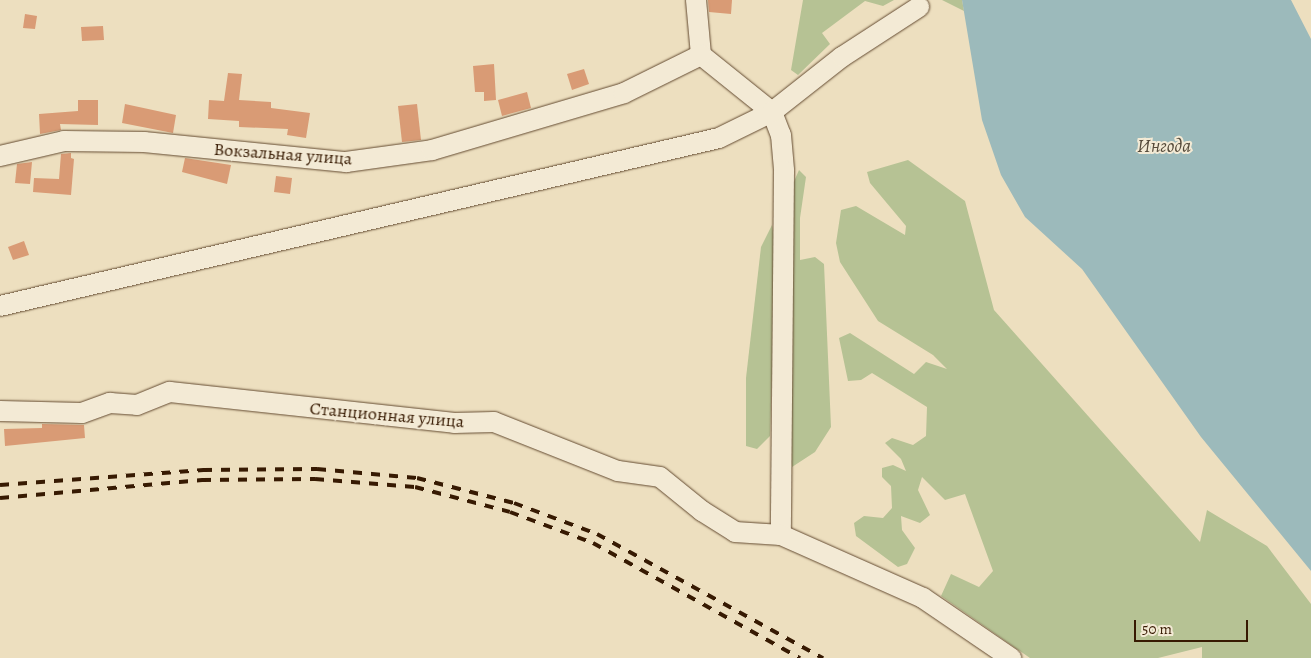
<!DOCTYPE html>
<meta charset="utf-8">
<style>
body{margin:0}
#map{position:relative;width:1311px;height:658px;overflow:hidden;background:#eddfbf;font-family:Alegreya,serif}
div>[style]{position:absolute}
.green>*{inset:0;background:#b6c294}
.water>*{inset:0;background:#9cbabb}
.building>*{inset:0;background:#d99b75}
.roads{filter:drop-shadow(0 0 1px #644b31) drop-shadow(0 0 1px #644b31)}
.minor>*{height:20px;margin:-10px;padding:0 10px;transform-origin:10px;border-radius:10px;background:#f3ead5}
.rail>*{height:4px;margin-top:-2px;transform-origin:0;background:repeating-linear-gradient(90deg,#371a02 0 9px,transparent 0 18px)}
span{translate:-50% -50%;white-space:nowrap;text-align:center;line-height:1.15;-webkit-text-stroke:4px #f3ead5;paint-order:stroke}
.street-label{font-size:18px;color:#371a02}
.water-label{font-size:19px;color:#554a3a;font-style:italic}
.scale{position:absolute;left:1134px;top:620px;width:114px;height:22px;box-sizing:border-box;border:2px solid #371a02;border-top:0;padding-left:6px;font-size:15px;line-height:18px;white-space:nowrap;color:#371a02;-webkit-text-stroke:4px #f3ead5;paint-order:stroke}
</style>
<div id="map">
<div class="green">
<i style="clip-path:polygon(803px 0,894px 0,883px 6px,865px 1px,822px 33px,830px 44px,798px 75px,791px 70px)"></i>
<i style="clip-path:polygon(942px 0,962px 0,964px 11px)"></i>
<i style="clip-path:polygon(908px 160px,965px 201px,994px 310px,1200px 542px,1207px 510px,1267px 546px,1311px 604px,1311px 658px,1202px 658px,1202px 647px,1158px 658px,1030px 658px,941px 596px,951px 574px,979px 587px,993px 571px,965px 494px,945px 500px,922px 477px,918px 490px,930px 515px,920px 523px,901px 516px,902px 530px,915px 548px,907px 564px,898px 567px,856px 536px,854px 523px,864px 516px,883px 518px,892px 508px,891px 486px,882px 477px,882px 468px,893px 465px,906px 471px,901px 459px,885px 443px,892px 438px,913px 445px,926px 436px,927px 407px,872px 373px,861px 380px,848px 381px,839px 338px,850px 333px,914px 374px,926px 362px,947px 369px,933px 355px,878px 321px,840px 262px,836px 243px,841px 210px,856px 206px,905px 235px,906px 226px,870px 183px,867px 172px)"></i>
<i style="clip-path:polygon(799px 170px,806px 177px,800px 218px,800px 260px,815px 257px,824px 264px,831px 427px,815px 452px,792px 467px,789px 453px,792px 186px)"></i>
<i style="clip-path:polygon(772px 225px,776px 252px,770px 436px,757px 449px,746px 446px,746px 378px,761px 247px)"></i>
</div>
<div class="water">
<i style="clip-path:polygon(962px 0,1291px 0,1311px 39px,1311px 571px,1201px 437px,1082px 269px,1025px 217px,1001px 175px,982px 120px)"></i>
</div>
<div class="building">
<i style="clip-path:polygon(708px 0,732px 0,731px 14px,709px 12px)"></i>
<i style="clip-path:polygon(25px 14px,37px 16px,35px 29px,23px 28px)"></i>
<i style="clip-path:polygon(103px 26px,104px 40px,82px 41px,81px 27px)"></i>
<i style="clip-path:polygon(494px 64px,496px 100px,484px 101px,484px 92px,475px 92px,473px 66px)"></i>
<i style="clip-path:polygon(584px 69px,589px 84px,572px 90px,567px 74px)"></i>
<i style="clip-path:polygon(228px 73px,242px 74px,239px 100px,271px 102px,271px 108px,310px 113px,306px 138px,287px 135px,288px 129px,239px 127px,239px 121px,208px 119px,209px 100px,224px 101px)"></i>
<i style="clip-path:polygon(527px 92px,531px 108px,502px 116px,498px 100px)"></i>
<i style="clip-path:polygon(78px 100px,98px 100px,98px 125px,60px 124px,61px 130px,40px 134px,39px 114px,78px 111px)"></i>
<i style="clip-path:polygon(125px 104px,176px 115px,173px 133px,122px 123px)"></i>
<i style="clip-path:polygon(417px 104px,421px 140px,402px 142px,398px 106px)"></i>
<i style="clip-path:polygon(71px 153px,71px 158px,74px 159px,71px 195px,33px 192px,34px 178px,59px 179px,61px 154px)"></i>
<i style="clip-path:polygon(185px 158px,231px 165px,227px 184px,182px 172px)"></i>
<i style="clip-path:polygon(32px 162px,30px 184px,15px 183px,17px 164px)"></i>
<i style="clip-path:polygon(276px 176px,292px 178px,290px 194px,274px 192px)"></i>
<i style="clip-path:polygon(24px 241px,29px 255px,13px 260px,8px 247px)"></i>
<i style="clip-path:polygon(42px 424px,84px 425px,85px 438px,5px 446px,4px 429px,42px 428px)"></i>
</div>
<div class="roads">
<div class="minor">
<i style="left:696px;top:0;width:55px;rotate:84.8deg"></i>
<i style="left:701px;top:55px;width:91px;rotate:38.8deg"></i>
<i style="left:772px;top:112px;width:25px;rotate:69deg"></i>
<i style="left:781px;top:135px;width:36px;rotate:85deg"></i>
<i style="left:784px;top:171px;width:364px;rotate:90.5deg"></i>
<i style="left:781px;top:535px;width:155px;rotate:23.9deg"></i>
<i style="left:923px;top:598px;width:107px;rotate:34.3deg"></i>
<i style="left:0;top:156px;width:66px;rotate:-13.2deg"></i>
<i style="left:64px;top:141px;width:80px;rotate:0.7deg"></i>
<i style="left:144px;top:142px;width:203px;rotate:5.7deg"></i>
<i style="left:346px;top:162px;width:87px;rotate:-7.9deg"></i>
<i style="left:432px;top:150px;width:200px;rotate:-16.5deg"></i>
<i style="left:624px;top:93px;width:86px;rotate:-26.3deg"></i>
<i style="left:0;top:306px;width:738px;rotate:-13.15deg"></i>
<i style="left:719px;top:138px;width:59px;rotate:-26.1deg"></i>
<i style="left:772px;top:112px;width:89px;rotate:-38.2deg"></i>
<i style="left:842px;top:57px;width:92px;rotate:-33deg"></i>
<i style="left:0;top:411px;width:82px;rotate:1.4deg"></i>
<i style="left:82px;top:413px;width:30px;rotate:-20deg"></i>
<i style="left:110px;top:403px;width:27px;rotate:4deg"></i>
<i style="left:137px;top:405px;width:35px;rotate:-22deg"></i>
<i style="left:170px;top:392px;width:286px;rotate:6.2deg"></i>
<i style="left:454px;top:423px;width:40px;rotate:-1.4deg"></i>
<i style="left:494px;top:422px;width:133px;rotate:21.6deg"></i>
<i style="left:618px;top:471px;width:42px;rotate:8.1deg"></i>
<i style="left:660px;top:477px;width:54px;rotate:39deg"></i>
<i style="left:702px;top:511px;width:39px;rotate:32deg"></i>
<i style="left:735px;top:532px;width:46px;rotate:3.7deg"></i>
</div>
</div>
<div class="rail">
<i style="left:0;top:485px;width:204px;rotate:-4.2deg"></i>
<i style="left:203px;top:470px;width:114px;rotate:-0.5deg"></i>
<i style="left:317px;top:469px;width:100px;rotate:5.1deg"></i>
<i style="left:417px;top:478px;width:100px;rotate:14.5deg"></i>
<i style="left:514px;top:503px;width:89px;rotate:20.5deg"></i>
<i style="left:597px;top:534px;width:258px;rotate:28.8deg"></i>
<i style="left:0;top:498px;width:203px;rotate:-5.1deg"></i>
<i style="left:202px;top:480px;width:113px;rotate:-0.5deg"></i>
<i style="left:315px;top:479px;width:100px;rotate:4.6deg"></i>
<i style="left:415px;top:487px;width:98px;rotate:14.7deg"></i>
<i style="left:510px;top:512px;width:89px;rotate:20.5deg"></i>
<i style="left:593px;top:543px;width:237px;rotate:29.1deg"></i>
</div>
<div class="street-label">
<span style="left:283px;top:154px;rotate:4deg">Вокзальная улица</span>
<span style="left:387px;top:415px;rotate:5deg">Станционная улица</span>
</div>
<div class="water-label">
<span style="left:1164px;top:147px">Ингода</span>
</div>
<div class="scale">50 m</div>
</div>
